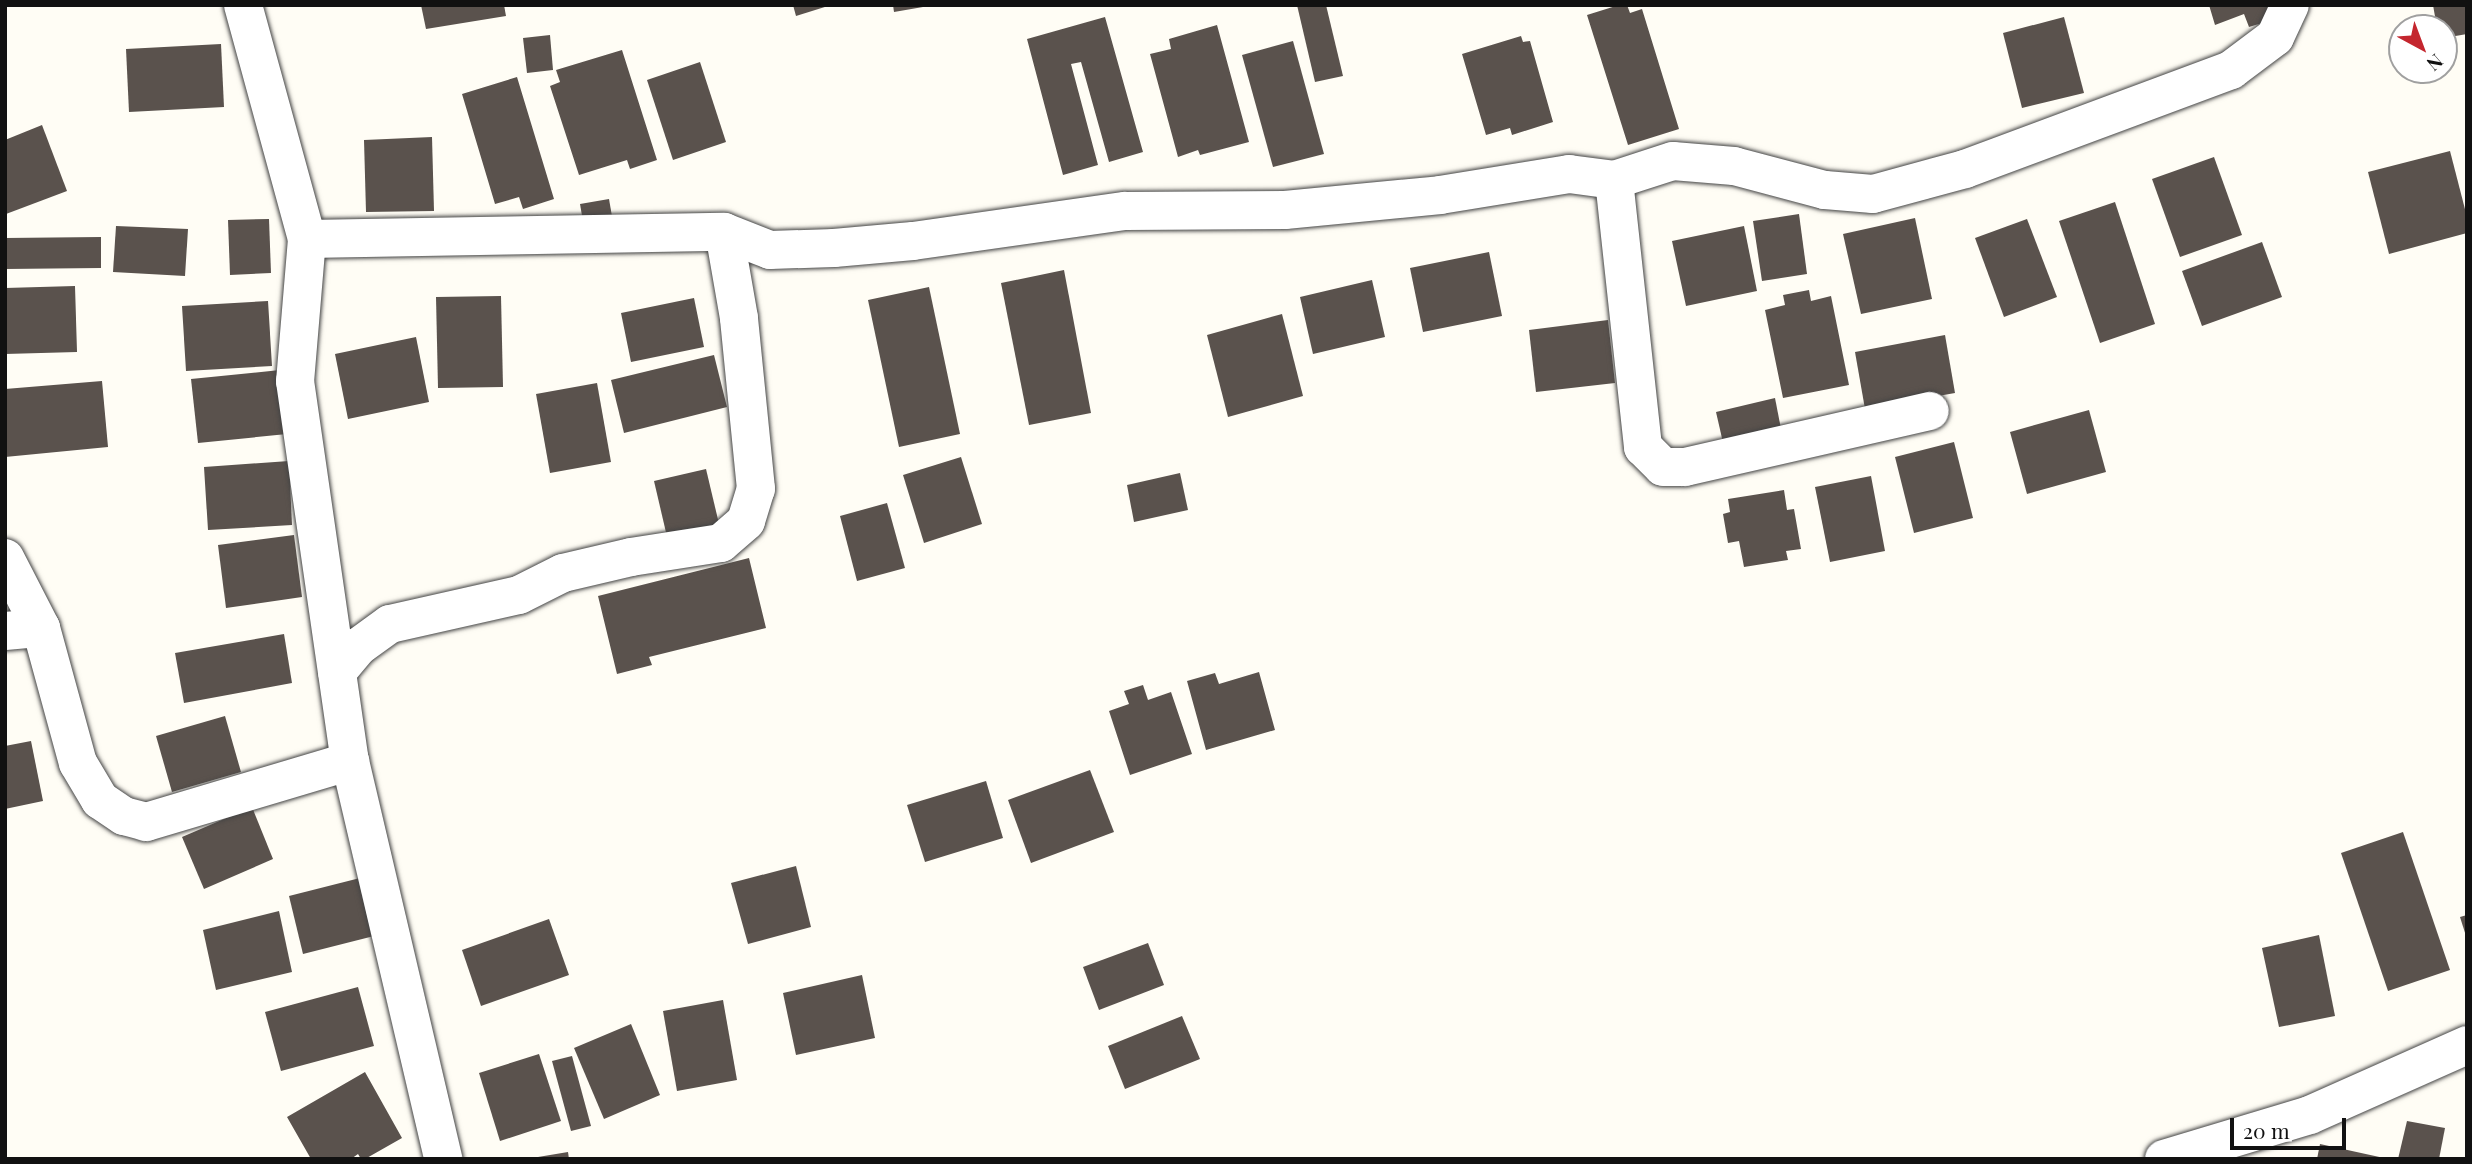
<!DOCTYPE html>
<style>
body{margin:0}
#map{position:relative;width:2472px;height:1164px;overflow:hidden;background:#fffdf5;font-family:"Playfair Display",serif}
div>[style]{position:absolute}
.building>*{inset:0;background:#5a524d}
.roads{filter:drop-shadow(0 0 2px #444) drop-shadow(0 0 2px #444)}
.minor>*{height:38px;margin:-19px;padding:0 19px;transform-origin:19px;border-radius:19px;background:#fff}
span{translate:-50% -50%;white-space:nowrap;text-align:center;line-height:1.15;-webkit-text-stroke:7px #fff;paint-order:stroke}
.frame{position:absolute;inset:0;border:7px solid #111;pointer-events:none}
.north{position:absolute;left:2388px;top:14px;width:70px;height:70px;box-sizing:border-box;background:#fff;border:2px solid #a0a0a0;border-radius:50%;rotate:139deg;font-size:19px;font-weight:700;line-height:28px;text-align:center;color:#111}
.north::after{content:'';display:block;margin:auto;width:24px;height:32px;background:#c4262e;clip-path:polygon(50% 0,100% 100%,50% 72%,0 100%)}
.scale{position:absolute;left:2230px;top:1118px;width:116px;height:32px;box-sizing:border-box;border:4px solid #111;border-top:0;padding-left:9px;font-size:21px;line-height:24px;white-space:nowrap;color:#111;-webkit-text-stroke:5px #fff;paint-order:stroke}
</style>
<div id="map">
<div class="building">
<i style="clip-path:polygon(421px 5px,504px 5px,506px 16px,426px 29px)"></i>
<i style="clip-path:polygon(793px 5px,828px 5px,828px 6px,796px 16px)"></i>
<i style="clip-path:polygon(893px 5px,923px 5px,923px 7px,894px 12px)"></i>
<i style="clip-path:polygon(1297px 5px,1326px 5px,1343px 76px,1315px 82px)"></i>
<i style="clip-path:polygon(1619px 5px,1627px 5px,1630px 13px,1642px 9px,1679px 129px,1628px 145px,1587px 15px)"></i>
<i style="clip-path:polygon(2209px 5px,2278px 5px,2275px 19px,2249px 27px,2244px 14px,2215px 25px)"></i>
<i style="clip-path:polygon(2433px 5px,2467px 5px,2467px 34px,2444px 38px,2444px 28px,2437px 28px)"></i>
<i style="clip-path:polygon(1105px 17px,1143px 152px,1109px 162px,1081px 62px,1071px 64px,1098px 165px,1063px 175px,1027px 39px)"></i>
<i style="clip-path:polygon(2064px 17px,2084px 93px,2022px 108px,2003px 33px)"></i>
<i style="clip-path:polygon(1217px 25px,1249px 142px,1200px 155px,1198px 150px,1178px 157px,1150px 54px,1171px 49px,1169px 39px)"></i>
<i style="clip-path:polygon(550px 35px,553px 70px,527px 73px,523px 38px)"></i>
<i style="clip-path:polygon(1521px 36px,1523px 42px,1530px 41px,1553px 122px,1512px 135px,1510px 128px,1486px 135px,1462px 54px)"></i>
<i style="clip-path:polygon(1293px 41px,1324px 154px,1273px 167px,1242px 55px)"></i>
<i style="clip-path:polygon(221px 44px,224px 107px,129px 112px,126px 49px)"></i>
<i style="clip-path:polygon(622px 50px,657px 160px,630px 169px,627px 160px,579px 175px,550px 86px,560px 82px,556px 70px)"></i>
<i style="clip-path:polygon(700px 62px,726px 142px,673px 160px,647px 80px)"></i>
<i style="clip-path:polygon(517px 77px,554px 199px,523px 209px,519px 197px,495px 204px,462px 94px)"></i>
<i style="clip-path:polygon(42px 125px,67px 191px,6px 214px,5px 140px)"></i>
<i style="clip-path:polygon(432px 137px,434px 211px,366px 212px,364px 140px)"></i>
<i style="clip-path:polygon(2450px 151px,2467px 217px,2467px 233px,2389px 254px,2368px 172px)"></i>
<i style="clip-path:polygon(2214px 157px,2242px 235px,2180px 257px,2152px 179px)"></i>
<i style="clip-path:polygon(609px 199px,613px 222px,584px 227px,580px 204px)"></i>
<i style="clip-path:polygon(2115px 202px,2155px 324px,2100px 343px,2059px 221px)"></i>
<i style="clip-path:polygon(1799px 214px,1807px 274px,1762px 281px,1753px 221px)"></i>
<i style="clip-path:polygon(1915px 218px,1932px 299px,1861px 314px,1843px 234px)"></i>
<i style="clip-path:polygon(269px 219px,271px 273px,230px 275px,228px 220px)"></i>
<i style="clip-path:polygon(2027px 219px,2057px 297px,2004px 317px,1975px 238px)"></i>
<i style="clip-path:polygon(116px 226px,188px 229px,185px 276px,113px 272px)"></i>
<i style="clip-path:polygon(1744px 226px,1757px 291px,1686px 306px,1672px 241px)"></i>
<i style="clip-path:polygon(101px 237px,101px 268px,5px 269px,5px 238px)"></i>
<i style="clip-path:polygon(2262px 242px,2282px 297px,2202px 326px,2182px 271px)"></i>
<i style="clip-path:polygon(1489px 252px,1502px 316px,1423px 332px,1410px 268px)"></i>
<i style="clip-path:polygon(1064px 270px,1091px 413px,1029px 425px,1001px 283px)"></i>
<i style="clip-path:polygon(1372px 280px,1385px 337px,1313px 354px,1300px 297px)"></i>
<i style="clip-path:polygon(75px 286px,77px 352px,5px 354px,5px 288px)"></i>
<i style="clip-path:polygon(929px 287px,960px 434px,899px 447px,868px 300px)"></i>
<i style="clip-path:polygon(1809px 290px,1811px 301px,1831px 296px,1849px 385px,1783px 398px,1765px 310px,1785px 305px,1783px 295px)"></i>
<i style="clip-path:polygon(501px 296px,503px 387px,438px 388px,436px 297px)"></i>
<i style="clip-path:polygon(694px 298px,704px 347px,631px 362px,621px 313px)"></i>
<i style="clip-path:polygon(268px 301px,272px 366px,186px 371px,182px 306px)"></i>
<i style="clip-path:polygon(1282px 314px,1303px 396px,1228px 417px,1207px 335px)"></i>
<i style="clip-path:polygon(1608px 320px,1615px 383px,1536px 392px,1529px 330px)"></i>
<i style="clip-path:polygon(1945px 335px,1955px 393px,1865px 409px,1855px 352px)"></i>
<i style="clip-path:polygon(416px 337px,429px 402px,348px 419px,335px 354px)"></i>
<i style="clip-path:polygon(714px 355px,727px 407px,624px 433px,611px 380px)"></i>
<i style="clip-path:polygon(280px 370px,287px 434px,198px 443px,191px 379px)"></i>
<i style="clip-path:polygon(102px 381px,108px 447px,5px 457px,5px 389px)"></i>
<i style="clip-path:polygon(597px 383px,611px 462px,550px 473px,536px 394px)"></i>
<i style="clip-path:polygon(1775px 398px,1782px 434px,1724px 447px,1716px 412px)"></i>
<i style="clip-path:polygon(2089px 410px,2106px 472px,2027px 494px,2010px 432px)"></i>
<i style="clip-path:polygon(1954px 442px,1973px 518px,1914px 533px,1895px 457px)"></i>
<i style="clip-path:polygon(961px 457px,982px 524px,924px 543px,903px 475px)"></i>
<i style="clip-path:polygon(289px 461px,292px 525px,208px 530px,204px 467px)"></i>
<i style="clip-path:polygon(706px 469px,720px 528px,668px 541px,654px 481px)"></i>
<i style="clip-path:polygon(1180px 473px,1188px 510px,1134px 522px,1127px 485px)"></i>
<i style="clip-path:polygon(1871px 476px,1885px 551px,1830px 562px,1815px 487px)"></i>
<i style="clip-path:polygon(1784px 490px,1787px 510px,1794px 509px,1801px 549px,1786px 551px,1788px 560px,1744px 567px,1739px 541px,1728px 543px,1723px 514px,1730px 512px,1728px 499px)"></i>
<i style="clip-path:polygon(887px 503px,905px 568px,857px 581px,840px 516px)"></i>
<i style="clip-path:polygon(294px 535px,302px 597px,226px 608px,218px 545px)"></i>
<i style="clip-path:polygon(749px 558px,766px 628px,649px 657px,652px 665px,617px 674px,598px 596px)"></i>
<i style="clip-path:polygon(284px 634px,292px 683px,184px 703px,175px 653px)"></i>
<i style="clip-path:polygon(1259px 672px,1275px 730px,1206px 750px,1187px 681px,1215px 673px,1219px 684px)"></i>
<i style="clip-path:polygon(1143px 685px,1148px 700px,1171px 692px,1192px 754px,1130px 775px,1109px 711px,1129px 704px,1124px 691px)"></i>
<i style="clip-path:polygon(225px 716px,241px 772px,172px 792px,156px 736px)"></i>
<i style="clip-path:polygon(31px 741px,43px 801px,5px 809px,5px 746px)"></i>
<i style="clip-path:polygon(1090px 770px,1114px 832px,1031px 863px,1008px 800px)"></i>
<i style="clip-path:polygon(986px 781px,1003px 838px,925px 862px,907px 805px)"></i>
<i style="clip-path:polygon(252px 807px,273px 859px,204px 889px,182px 837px)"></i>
<i style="clip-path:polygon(2403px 832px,2450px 970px,2388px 991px,2341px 853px)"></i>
<i style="clip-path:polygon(796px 866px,811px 927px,748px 944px,731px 883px)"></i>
<i style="clip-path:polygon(360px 878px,374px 936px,303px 954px,289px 896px)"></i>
<i style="clip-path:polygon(279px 911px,292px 972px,216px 990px,203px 930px)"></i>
<i style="clip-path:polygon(2467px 915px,2467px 936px,2466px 936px,2460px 917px)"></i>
<i style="clip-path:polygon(549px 919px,569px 975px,481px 1006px,462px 950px)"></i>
<i style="clip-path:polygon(2319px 935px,2335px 1016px,2279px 1027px,2262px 948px)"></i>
<i style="clip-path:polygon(1148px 943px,1164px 985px,1099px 1010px,1083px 967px)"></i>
<i style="clip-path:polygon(862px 975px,875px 1038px,796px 1055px,783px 993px)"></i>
<i style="clip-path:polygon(358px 987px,374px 1046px,281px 1071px,265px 1012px)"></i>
<i style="clip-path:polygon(723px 1000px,737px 1080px,677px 1091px,663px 1011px)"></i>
<i style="clip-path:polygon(1182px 1016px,1200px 1059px,1125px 1089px,1108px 1046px)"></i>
<i style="clip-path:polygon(631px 1024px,660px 1095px,604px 1119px,574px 1048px)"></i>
<i style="clip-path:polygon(539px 1054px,561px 1121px,500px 1141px,479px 1073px)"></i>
<i style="clip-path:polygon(572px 1056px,591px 1126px,571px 1131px,552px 1061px)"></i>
<i style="clip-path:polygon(365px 1072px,402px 1138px,365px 1159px,361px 1159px,358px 1154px,351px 1159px,311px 1159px,287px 1117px)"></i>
<i style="clip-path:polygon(2407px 1121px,2445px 1128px,2439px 1159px,2398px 1159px)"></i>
<i style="clip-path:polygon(2320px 1144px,2384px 1158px,2384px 1159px,2317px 1159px)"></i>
<i style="clip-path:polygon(568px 1152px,569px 1159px,538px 1159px,538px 1157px)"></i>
</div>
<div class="roads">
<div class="minor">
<i style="left:243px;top:5px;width:243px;rotate:74.7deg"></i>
<i style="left:307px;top:239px;width:143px;rotate:94.8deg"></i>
<i style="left:295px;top:381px;width:384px;rotate:81.8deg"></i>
<i style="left:350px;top:761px;width:409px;rotate:76.8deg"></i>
<i style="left:1614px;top:180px;width:269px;rotate:83.8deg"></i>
<i style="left:1643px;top:447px;width:28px;rotate:45deg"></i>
<i style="left:1663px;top:467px;width:22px"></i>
<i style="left:1685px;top:467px;width:251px;rotate:-12.9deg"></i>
<i style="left:307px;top:239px;width:417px;rotate:-1deg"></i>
<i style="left:724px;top:232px;width:49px;rotate:21.4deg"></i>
<i style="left:770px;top:250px;width:64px;rotate:-1.8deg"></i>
<i style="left:834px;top:248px;width:79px;rotate:-5.1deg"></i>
<i style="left:913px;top:241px;width:214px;rotate:-8.1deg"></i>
<i style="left:1125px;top:211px;width:160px;rotate:-0.4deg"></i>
<i style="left:1285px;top:210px;width:156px;rotate:-5.5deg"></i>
<i style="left:1440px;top:195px;width:131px;rotate:-9.2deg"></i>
<i style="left:1569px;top:174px;width:45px;rotate:7.6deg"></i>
<i style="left:1614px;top:180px;width:62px;rotate:-17.9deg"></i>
<i style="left:1673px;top:161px;width:61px;rotate:4.7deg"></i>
<i style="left:1734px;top:166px;width:94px;rotate:14.8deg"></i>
<i style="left:1825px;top:190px;width:48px;rotate:4.8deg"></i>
<i style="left:1873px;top:194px;width:95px;rotate:-15.2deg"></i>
<i style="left:1965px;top:169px;width:284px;rotate:-20.4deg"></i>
<i style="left:2231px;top:70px;width:55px;rotate:-36.9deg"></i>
<i style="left:2275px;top:37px;width:35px;rotate:-65deg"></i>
<i style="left:5px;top:558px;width:79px;rotate:62.8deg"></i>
<i style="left:41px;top:628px;width:140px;rotate:74.7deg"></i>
<i style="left:78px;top:763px;width:43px;rotate:59.3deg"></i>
<i style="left:100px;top:800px;width:29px;rotate:34deg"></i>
<i style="left:124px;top:816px;width:23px;rotate:15deg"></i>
<i style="left:146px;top:822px;width:213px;rotate:-16.6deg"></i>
<i style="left:5px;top:631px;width:36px;rotate:-5deg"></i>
<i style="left:337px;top:672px;width:33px;rotate:-50deg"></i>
<i style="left:358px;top:647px;width:39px;rotate:-36deg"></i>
<i style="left:390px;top:624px;width:132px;rotate:-12.7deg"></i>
<i style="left:519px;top:595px;width:49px;rotate:-26.6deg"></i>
<i style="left:563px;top:573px;width:70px;rotate:-13.2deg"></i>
<i style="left:631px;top:557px;width:91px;rotate:-8.8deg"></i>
<i style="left:721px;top:543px;width:33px;rotate:-41deg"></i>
<i style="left:746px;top:521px;width:34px;rotate:-73deg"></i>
<i style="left:756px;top:489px;width:172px;rotate:-95.7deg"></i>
<i style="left:739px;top:318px;width:87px;rotate:-99.9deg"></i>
<i style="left:2164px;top:1159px;width:152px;rotate:-16.8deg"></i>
<i style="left:2310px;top:1115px;width:172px;rotate:-24deg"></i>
</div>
</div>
<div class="frame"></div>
<div class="north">N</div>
<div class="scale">20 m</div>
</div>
